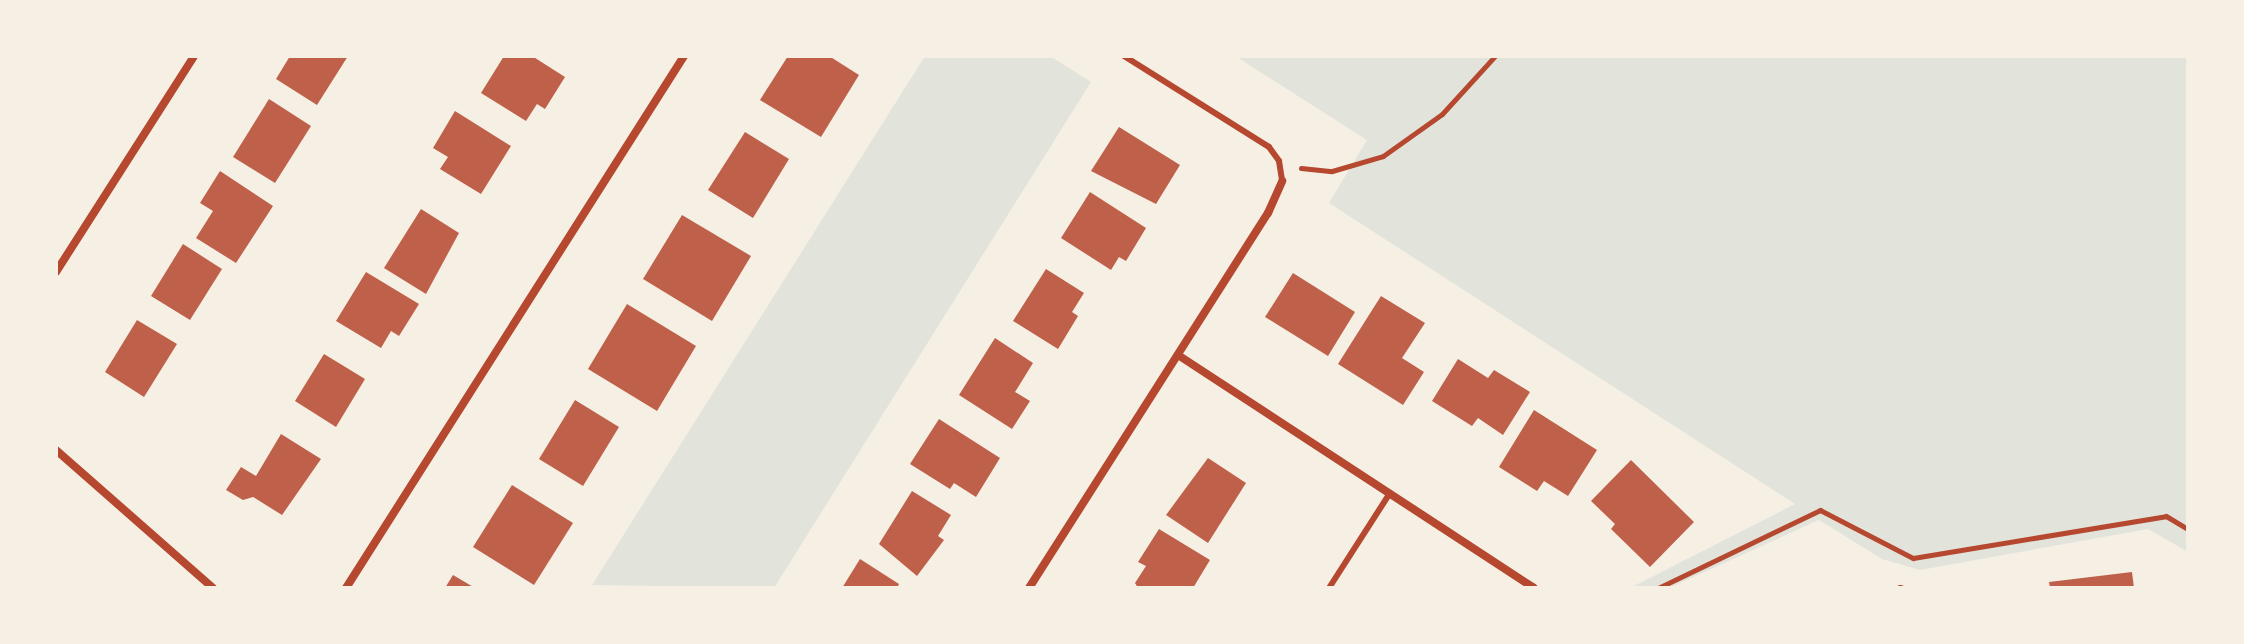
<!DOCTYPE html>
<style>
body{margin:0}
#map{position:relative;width:2244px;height:644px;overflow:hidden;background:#f6efe4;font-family:"Noto Serif",serif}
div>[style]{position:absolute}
.green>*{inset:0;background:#e2e4dc}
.building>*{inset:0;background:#bf614a}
.path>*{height:5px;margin:-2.5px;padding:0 2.5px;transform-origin:2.5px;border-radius:2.5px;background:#b5482f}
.service>*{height:6px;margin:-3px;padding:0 3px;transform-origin:3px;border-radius:3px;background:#b5482f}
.minor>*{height:8px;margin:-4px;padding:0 4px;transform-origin:4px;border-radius:4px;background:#b5482f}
span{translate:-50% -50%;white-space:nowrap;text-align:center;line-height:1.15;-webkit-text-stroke:8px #f6efe4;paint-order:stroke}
.frame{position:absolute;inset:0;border:58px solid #f6efe4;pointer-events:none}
</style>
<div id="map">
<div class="green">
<i style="clip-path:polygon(925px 56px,1050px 56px,1091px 82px,774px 588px,592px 585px)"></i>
<i style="clip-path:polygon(1235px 56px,2188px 56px,2188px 552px,2148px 529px,1920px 570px,1882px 559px,1819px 520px,1669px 588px,1630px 588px,1795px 504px,1329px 203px,1367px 140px)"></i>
</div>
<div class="building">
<i style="clip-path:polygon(290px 56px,348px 56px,317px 105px,276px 79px)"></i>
<i style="clip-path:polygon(504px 56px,532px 56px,565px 77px,545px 109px,537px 104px,526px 121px,481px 93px)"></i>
<i style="clip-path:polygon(788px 56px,829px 56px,859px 75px,821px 137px,760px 100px)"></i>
<i style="clip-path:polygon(269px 99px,311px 126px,275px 183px,233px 157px)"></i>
<i style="clip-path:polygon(455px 111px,511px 146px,481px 194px,440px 169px,448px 157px,433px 148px)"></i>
<i style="clip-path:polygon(1119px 127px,1180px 165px,1156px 204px,1091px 171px)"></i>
<i style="clip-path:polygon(745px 132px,789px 159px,753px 218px,708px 190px)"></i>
<i style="clip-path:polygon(220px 171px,273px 206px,236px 263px,196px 238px,213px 211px,200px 203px)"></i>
<i style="clip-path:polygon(1090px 192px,1146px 228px,1126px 261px,1119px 257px,1111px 270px,1061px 238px)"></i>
<i style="clip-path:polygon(421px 209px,459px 233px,426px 294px,384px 268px)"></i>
<i style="clip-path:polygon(682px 215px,751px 256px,712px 321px,643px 279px)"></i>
<i style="clip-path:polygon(183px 244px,222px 269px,190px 320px,151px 296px)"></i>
<i style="clip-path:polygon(1046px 269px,1084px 293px,1072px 312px,1078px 316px,1058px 349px,1013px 321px)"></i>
<i style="clip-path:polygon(366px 272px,419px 304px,399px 336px,391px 331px,381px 348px,336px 321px)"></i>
<i style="clip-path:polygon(1293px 273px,1355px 312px,1328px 356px,1265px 317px)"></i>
<i style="clip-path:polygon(1381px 296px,1425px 323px,1402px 358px,1424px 372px,1403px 405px,1338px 364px)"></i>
<i style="clip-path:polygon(627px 304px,696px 346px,657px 411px,588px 369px)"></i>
<i style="clip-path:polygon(137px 320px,177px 344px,144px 397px,105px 372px)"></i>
<i style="clip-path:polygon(995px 338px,1033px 363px,1015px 392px,1030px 401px,1012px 429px,959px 395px)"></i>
<i style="clip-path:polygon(324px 354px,365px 379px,336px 427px,295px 401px)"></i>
<i style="clip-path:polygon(1458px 359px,1488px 378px,1494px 370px,1530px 392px,1503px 435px,1478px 418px,1472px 426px,1432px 401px)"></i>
<i style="clip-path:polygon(575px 400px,619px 427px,583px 486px,539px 459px)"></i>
<i style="clip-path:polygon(1534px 410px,1597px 450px,1568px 496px,1544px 481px,1537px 491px,1499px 467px)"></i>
<i style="clip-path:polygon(939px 419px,1000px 458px,976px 497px,954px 483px,950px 489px,910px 464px)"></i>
<i style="clip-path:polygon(281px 434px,321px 459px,282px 515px,253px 497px,243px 500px,226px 490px,241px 467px,256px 476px)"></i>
<i style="clip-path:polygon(1208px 458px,1246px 483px,1208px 543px,1166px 515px)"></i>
<i style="clip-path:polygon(1631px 460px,1694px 522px,1650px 567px,1611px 529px,1615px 524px,1591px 501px)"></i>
<i style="clip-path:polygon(512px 485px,573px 523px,534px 585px,473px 547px)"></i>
<i style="clip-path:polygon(912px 491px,951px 515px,938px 536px,944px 540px,917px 576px,879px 544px)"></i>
<i style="clip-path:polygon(1159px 529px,1210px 560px,1193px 588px,1138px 588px,1135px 583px,1146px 566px,1138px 562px)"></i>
<i style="clip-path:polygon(860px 559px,899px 584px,897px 588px,842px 588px)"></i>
<i style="clip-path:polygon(2132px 572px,2134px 588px,2050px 588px,2049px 582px)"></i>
<i style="clip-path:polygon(453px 575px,475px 588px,445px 588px)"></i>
</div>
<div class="path">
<i style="left:1301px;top:168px;width:31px;rotate:6deg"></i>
<i style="left:1332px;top:171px;width:53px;rotate:-16.4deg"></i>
<i style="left:1383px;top:156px;width:72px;rotate:-35.4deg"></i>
<i style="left:1442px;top:114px;width:79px;rotate:-47.6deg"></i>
<i style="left:1658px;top:588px;width:180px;rotate:-25.7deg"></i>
<i style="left:1820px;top:510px;width:105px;rotate:27.3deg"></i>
<i style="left:1913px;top:558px;width:256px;rotate:-9.4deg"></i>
<i style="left:2166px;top:516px;width:26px;rotate:31deg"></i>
</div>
<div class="service">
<i style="left:1124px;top:56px;width:171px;rotate:32.1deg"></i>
<i style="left:1269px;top:147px;width:17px;rotate:54deg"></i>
<i style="left:1279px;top:161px;width:20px;rotate:81deg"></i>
<i style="left:1329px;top:588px;width:113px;rotate:-57.3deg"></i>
<i style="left:1900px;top:588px;width:1px"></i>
</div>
<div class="minor">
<i style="left:56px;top:272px;width:256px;rotate:-57.4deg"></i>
<i style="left:1178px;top:355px;width:425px;rotate:33.2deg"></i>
<i style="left:56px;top:450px;width:209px;rotate:41.3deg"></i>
<i style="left:346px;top:588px;width:630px;rotate:-57.57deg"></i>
<i style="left:1029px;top:588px;width:445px;rotate:-57.5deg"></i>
<i style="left:1268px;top:213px;width:35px;rotate:-66deg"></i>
</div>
<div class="frame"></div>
</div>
